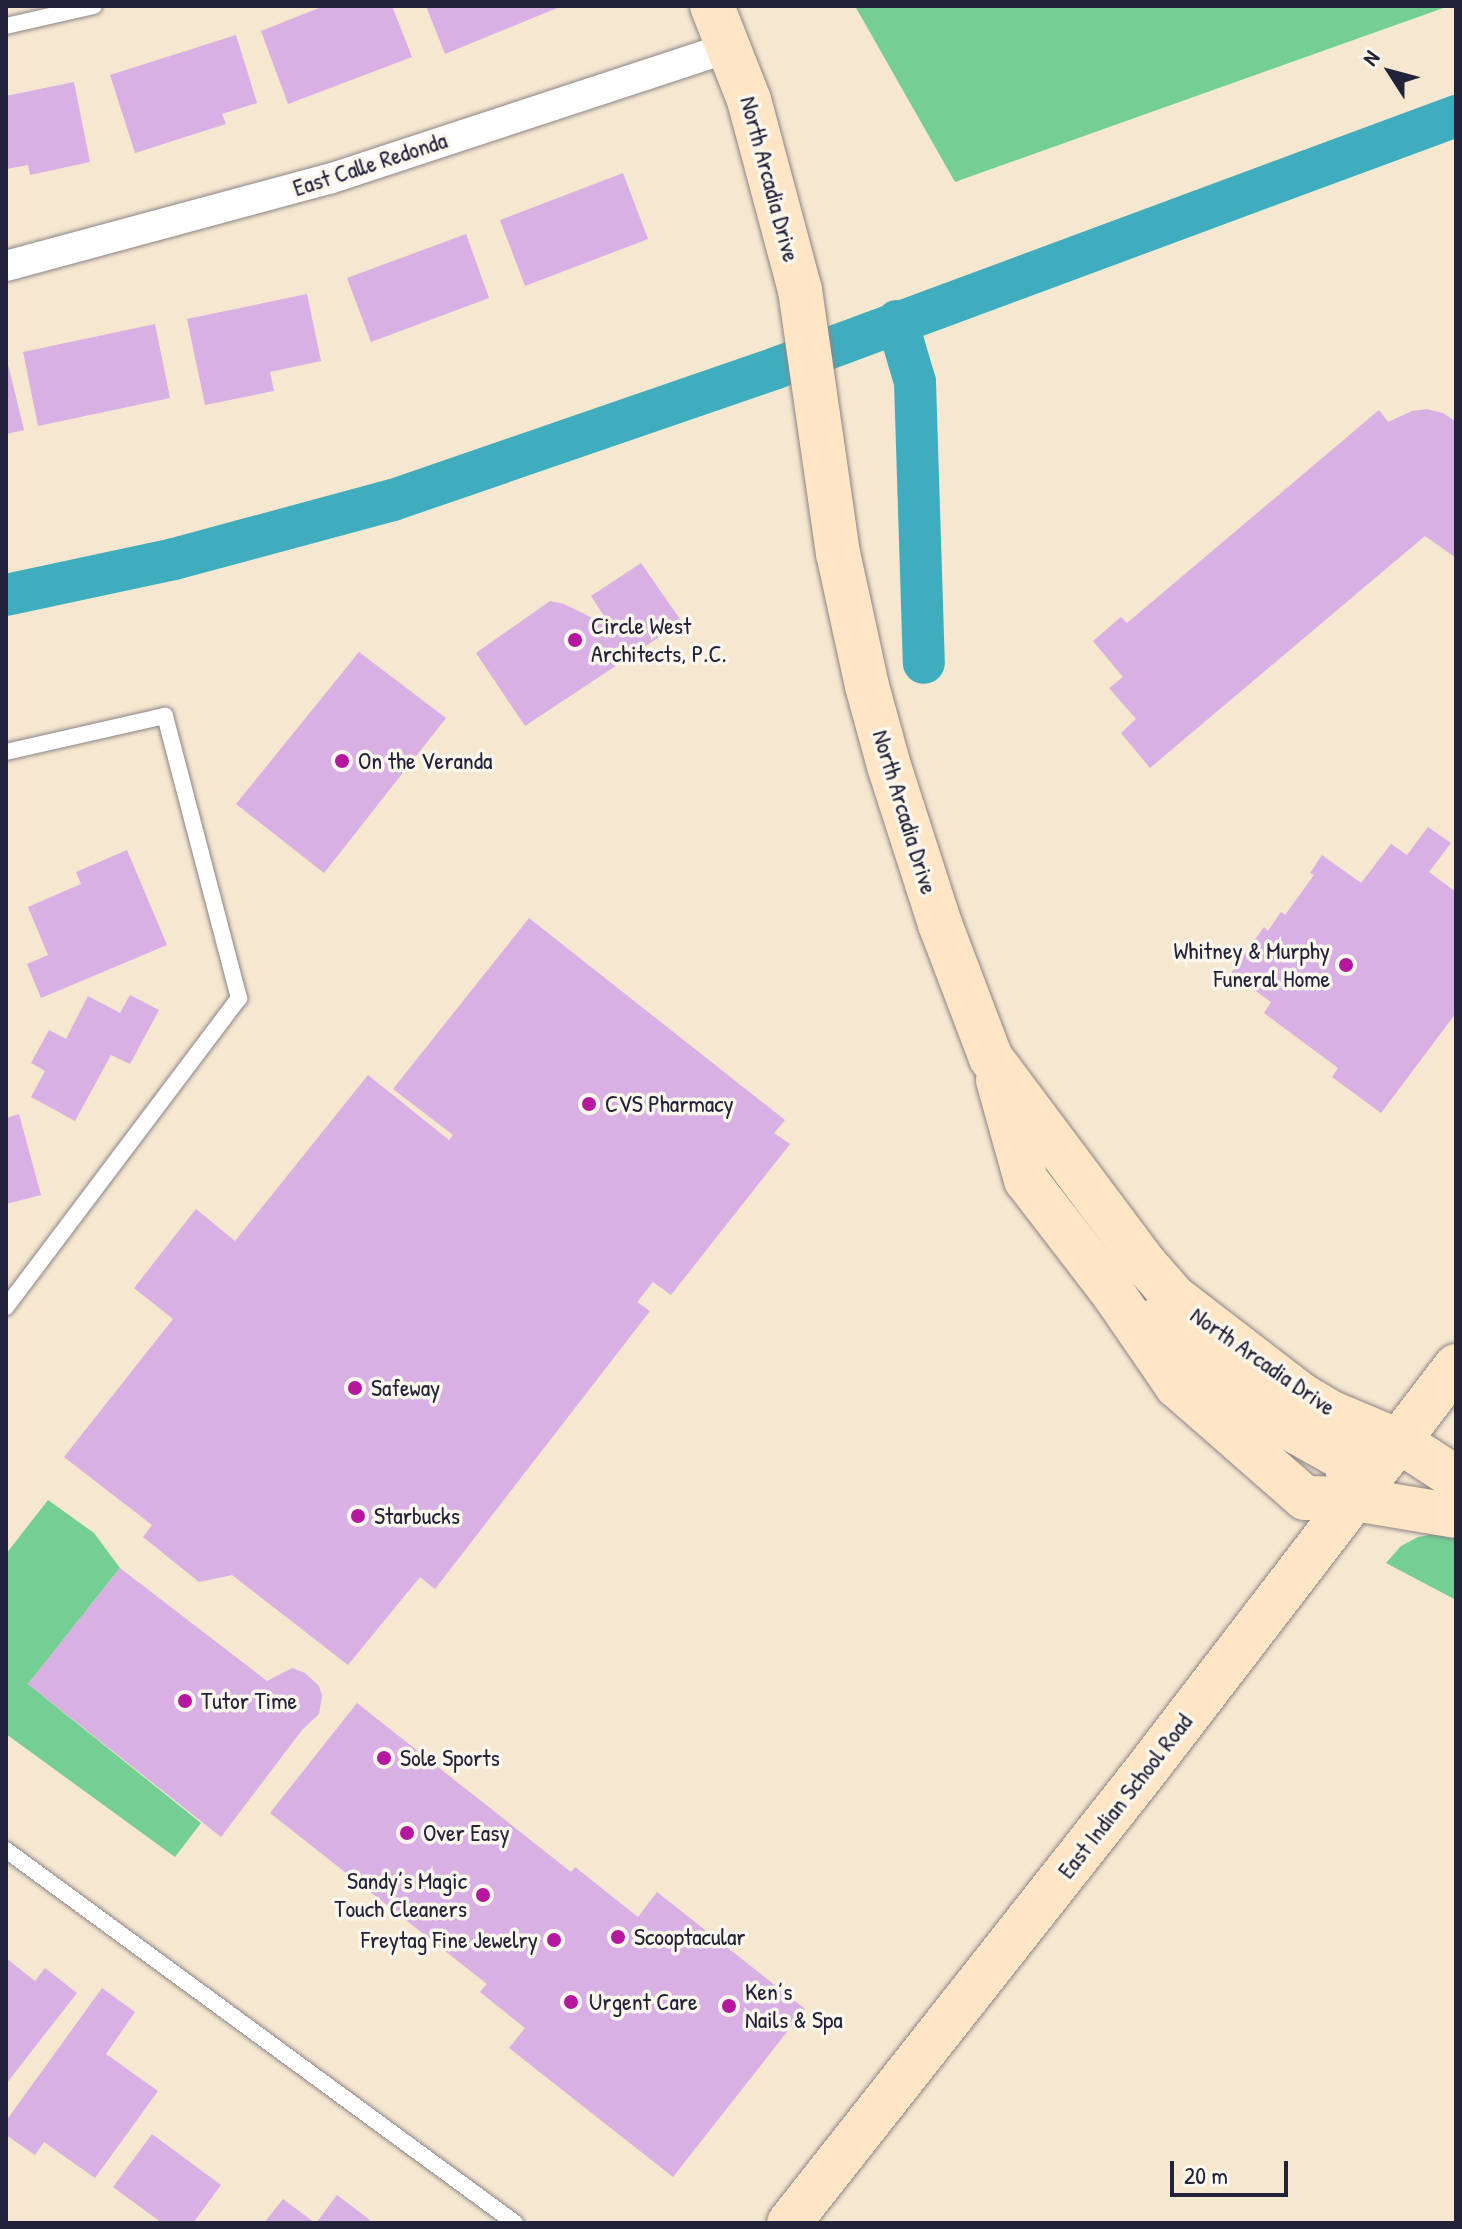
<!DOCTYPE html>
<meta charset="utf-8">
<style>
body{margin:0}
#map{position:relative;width:1462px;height:2229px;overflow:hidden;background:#f5e7d0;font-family:"Patrick Hand",sans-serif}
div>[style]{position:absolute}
.green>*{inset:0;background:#75cf95}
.canal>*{height:42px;margin:-21px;padding:0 21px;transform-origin:21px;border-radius:21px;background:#40adbe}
.building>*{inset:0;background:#d8b0e3}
.roads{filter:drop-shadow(0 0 2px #8c8486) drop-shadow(0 0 2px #8c8486)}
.lane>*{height:16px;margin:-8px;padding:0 8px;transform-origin:8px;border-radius:8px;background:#fff}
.street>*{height:30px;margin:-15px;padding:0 15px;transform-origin:15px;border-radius:15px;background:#fff}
.secondary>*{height:44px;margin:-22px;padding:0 22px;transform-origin:22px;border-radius:22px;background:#fde5c5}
.dots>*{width:22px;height:22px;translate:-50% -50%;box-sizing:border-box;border:4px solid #fbf7ec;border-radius:50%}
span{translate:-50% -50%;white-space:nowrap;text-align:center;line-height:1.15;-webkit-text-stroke:7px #fbf7ec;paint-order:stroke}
.street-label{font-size:24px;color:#22223b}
.poi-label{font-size:24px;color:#22223b}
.left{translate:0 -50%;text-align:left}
.right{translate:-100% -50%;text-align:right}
.frame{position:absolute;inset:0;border:8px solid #22223b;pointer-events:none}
.north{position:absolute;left:1350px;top:32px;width:80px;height:80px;-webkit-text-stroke:6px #fbf7ec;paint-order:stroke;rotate:306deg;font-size:22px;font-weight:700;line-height:32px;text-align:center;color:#22223b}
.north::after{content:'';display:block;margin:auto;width:28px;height:36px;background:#22223b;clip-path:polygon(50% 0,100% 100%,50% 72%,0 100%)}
.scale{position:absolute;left:1170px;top:2161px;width:118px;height:36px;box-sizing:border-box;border:4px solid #22223b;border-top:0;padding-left:10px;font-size:24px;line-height:28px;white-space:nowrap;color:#22223b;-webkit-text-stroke:6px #fbf7ec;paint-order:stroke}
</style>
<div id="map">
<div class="green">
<i style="clip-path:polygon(855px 6px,1449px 6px,955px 182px)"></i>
<i style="clip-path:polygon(48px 1500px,94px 1533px,120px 1568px,28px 1684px,201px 1823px,175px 1857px,6px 1734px,6px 1554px)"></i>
<i style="clip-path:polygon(1440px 1533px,1456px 1534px,1456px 1600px,1386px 1563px,1401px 1546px,1418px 1537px)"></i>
</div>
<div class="canal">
<i style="left:897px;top:321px;width:64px;rotate:73.6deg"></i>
<i style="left:915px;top:382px;width:281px;rotate:88.2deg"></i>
<i style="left:6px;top:595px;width:172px;rotate:-12.1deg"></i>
<i style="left:174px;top:559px;width:227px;rotate:-15.1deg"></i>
<i style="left:393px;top:500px;width:405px;rotate:-19deg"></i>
<i style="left:776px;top:368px;width:725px;rotate:-20.33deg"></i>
</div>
<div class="building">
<i style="clip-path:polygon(324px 6px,392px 6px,412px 57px,288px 104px,261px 31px)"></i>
<i style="clip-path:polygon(426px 6px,562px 6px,445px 54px)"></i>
<i style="clip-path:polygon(236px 35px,257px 103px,222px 114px,226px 124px,135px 153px,110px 75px)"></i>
<i style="clip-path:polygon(74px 82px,90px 162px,30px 175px,28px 165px,6px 169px,6px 96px)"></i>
<i style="clip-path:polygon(623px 173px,648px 239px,525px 286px,500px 220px)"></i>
<i style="clip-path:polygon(466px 234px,489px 298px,371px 342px,347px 278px)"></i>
<i style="clip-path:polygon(307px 294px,321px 361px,270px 372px,274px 391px,205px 405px,187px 319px)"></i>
<i style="clip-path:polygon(155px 324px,170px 398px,38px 426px,23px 352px)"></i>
<i style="clip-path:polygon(6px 356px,24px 430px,6px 434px)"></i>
<i style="clip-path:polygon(1427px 409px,1443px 413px,1456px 422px,1456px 558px,1425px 536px,1150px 768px,1121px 733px,1136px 719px,1109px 688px,1123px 677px,1093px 641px,1121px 617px,1127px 623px,1379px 410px,1388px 422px,1412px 411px)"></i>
<i style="clip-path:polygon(641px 563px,682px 622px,525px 726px,476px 653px,550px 601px,564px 604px,611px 627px,591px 596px)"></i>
<i style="clip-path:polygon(359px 652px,446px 718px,324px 873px,236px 804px)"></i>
<i style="clip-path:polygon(1428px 827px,1451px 843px,1429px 872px,1456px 892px,1456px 1013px,1381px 1113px,1332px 1077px,1338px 1068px,1264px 1013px,1271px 1002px,1231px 973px,1264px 927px,1268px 931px,1281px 912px,1285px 915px,1314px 875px,1310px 873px,1322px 855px,1361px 883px,1391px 844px,1407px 855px)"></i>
<i style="clip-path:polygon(127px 850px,167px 945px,41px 998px,27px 964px,48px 955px,28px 907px,81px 884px,76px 872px)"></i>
<i style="clip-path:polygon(529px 918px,785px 1120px,774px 1133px,790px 1144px,671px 1295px,653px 1282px,637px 1302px,650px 1311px,435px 1589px,420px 1577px,348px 1665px,232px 1575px,199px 1582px,143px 1537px,152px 1525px,64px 1457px,173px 1319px,134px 1288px,196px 1209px,235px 1241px,368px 1075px,449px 1140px,453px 1135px,393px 1089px)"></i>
<i style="clip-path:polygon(130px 995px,159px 1010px,130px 1064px,111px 1055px,75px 1121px,31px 1097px,45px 1071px,31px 1063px,49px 1030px,66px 1039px,88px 996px,120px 1013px)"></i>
<i style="clip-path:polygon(19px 1114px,41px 1195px,6px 1204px,6px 1118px)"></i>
<i style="clip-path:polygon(120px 1568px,267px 1681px,292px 1668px,305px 1673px,319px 1686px,322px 1696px,319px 1714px,302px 1730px,221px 1837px,28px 1684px)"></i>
<i style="clip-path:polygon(357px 1703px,571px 1872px,575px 1867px,638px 1917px,657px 1892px,805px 2009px,673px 2177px,509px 2048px,525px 2028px,480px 1992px,487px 1984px,270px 1813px)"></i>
<i style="clip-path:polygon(6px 1958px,35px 1981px,45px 1968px,77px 1993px,6px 2084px)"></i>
<i style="clip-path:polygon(102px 1988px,135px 2012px,106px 2054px,158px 2091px,95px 2178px,44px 2142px,35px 2155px,6px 2135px,6px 2121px)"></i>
<i style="clip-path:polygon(152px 2134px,221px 2185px,193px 2223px,162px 2223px,113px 2187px)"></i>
<i style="clip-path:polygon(337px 2195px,370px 2220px,368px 2223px,316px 2223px)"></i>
<i style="clip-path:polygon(283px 2199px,315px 2223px,264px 2223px)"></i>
</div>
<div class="roads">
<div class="lane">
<i style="left:6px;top:26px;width:90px;rotate:-12.8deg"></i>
<i style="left:6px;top:752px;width:163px;rotate:-12.8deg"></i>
<i style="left:165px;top:716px;width:292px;rotate:75.3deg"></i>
<i style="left:239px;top:998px;width:387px;rotate:127deg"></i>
<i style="left:6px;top:1850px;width:631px;rotate:36.23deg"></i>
</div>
<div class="street">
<i style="left:6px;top:266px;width:335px;rotate:-15.1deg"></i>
<i style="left:329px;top:179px;width:422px;rotate:-18.2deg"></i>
</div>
<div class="secondary">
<i style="left:712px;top:6px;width:101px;rotate:68.5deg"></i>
<i style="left:749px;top:100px;width:197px;rotate:75deg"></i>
<i style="left:800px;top:290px;width:266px;rotate:81.8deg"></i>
<i style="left:838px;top:553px;width:136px;rotate:77.7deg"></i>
<i style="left:867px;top:686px;width:83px;rotate:74.6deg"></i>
<i style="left:889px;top:766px;width:166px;rotate:72.1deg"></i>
<i style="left:940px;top:924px;width:143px;rotate:69.2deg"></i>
<i style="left:991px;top:1058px;width:259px;rotate:53.2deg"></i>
<i style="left:1146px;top:1265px;width:43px;rotate:48.8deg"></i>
<i style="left:1174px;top:1297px;width:159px;rotate:37.6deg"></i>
<i style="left:1300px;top:1394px;width:37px;rotate:31deg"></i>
<i style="left:1332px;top:1413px;width:73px;rotate:22.7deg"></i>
<i style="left:1399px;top:1441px;width:68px;rotate:33deg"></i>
<i style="left:998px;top:1080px;width:104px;rotate:74.4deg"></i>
<i style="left:1026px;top:1180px;width:143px;rotate:52.4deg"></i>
<i style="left:1113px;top:1293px;width:113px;rotate:55.5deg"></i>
<i style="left:1177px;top:1386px;width:170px;rotate:41.2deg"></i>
<i style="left:1305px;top:1498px;width:49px;rotate:1.2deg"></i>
<i style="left:1354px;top:1499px;width:103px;rotate:9.5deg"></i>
<i style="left:1150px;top:1322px;width:167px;rotate:37.7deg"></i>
<i style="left:1282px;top:1424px;width:72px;rotate:29.1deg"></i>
<i style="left:1345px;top:1459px;width:41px;rotate:77.3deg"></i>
<i style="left:789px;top:2223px;width:583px;rotate:-51.75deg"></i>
<i style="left:1150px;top:1765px;width:503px;rotate:-52.51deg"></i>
</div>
</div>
<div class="dots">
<i style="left:575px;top:640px;background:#b5179e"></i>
<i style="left:342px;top:761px;background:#b5179e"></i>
<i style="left:1346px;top:965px;background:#b5179e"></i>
<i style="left:589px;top:1104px;background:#b5179e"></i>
<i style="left:355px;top:1388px;background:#b5179e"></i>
<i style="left:358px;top:1516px;background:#b5179e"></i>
<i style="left:185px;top:1701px;background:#b5179e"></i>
<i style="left:384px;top:1758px;background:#b5179e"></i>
<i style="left:407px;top:1833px;background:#b5179e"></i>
<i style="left:483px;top:1895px;background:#b5179e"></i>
<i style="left:618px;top:1937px;background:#b5179e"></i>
<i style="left:554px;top:1940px;background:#b5179e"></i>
<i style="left:571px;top:2002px;background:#b5179e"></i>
<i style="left:729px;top:2006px;background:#b5179e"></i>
</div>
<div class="street-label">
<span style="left:370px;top:164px;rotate:-18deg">East Calle Redonda</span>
<span style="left:770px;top:179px;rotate:75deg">North Arcadia Drive</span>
<span style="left:905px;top:812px;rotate:73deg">North Arcadia Drive</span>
<span style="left:1263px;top:1361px;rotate:35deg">North Arcadia Drive</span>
<span style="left:1125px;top:1796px;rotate:-52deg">East Indian School Road</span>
</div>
<div class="poi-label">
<span class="left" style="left:591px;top:640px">Circle West<br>Architects, P.C.</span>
<span class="left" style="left:358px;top:761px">On the Veranda</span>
<span class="right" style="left:1330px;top:965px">Whitney &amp; Murphy<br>Funeral Home</span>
<span class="left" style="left:605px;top:1104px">CVS Pharmacy</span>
<span class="left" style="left:371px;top:1388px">Safeway</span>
<span class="left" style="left:374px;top:1516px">Starbucks</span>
<span class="left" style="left:201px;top:1701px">Tutor Time</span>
<span class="left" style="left:400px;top:1758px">Sole Sports</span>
<span class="left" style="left:423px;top:1833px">Over Easy</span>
<span class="right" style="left:467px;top:1895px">Sandy’s Magic<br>Touch Cleaners</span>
<span class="left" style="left:634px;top:1937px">Scooptacular</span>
<span class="right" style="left:538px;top:1940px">Freytag Fine Jewelry</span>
<span class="left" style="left:745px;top:2006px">Ken’s<br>Nails &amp; Spa</span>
<span class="left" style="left:589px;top:2002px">Urgent Care</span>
</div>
<div class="frame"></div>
<div class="north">N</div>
<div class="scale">20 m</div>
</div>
